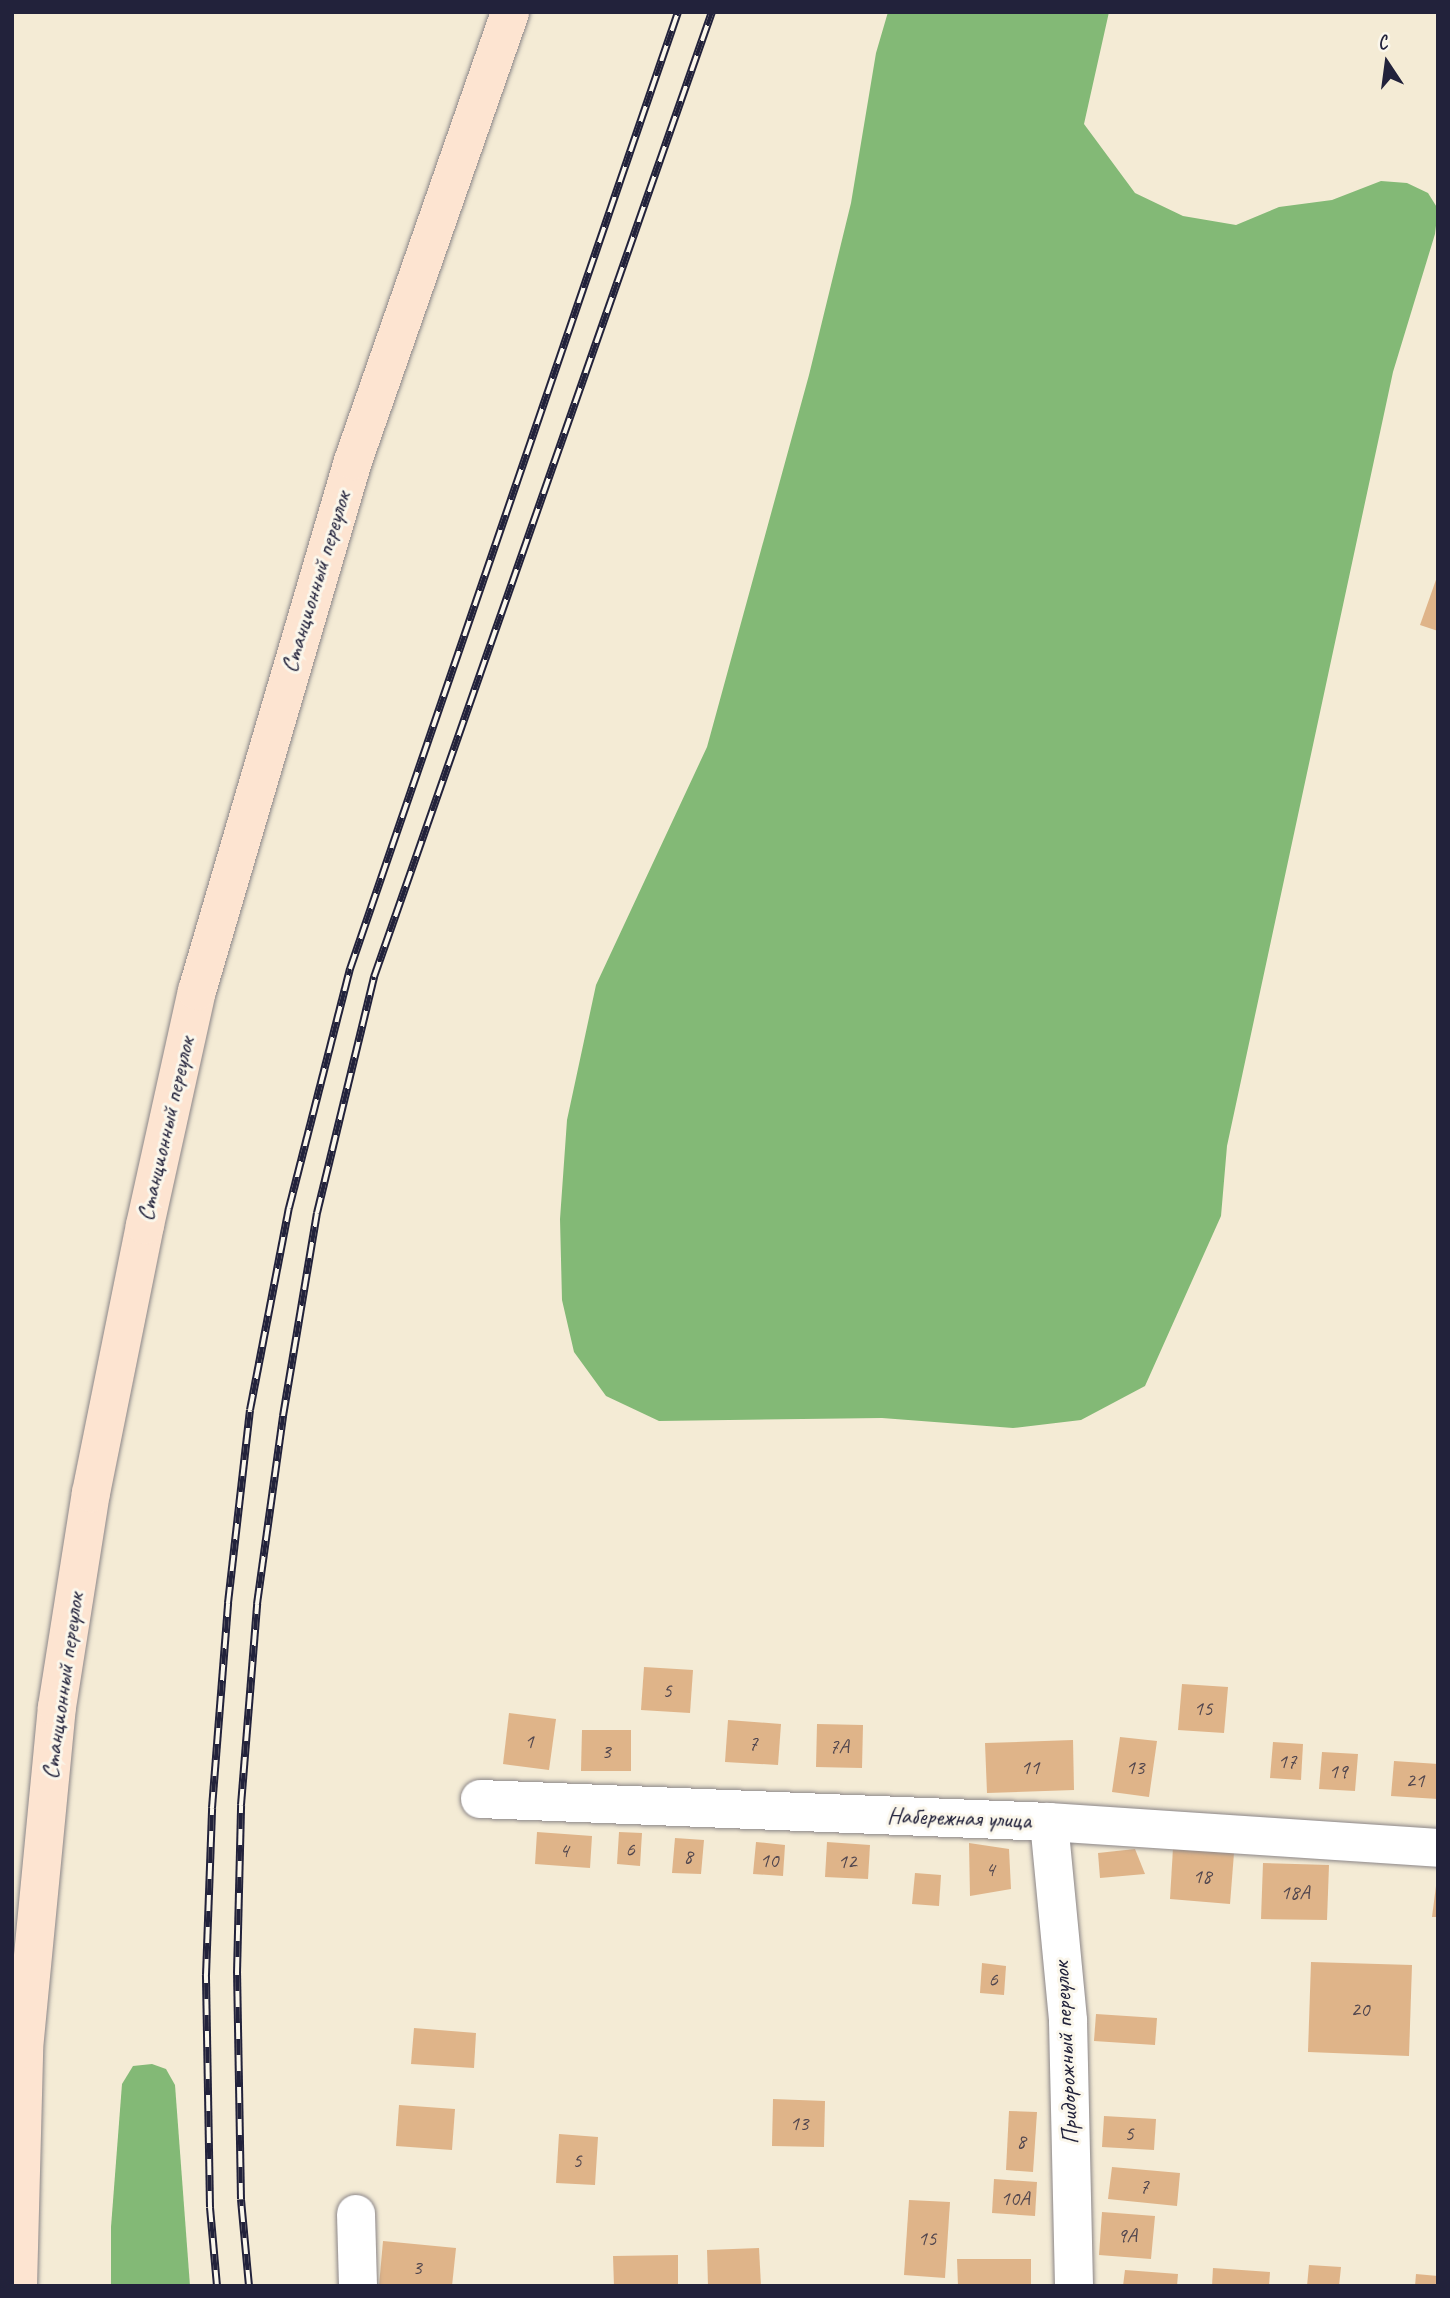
<!DOCTYPE html>
<meta charset="utf-8">
<style>
body{margin:0}
#map{position:relative;width:1450px;height:2298px;overflow:hidden;background:#f4ebd5;font-family:Caveat,sans-serif}
div>[style]{position:absolute}
.forest>*{inset:0;background:#83b976}
.building>*{inset:0;background:#dfb489}
.roads{filter:drop-shadow(0 0 2px #8b8688) drop-shadow(0 0 2px #8b8688)}
.street>*{height:38px;margin:-19px;padding:0 19px;transform-origin:19px;border-radius:19px;background:#fff}
.secondary>*{height:38px;margin:-19px;padding:0 19px;transform-origin:19px;border-radius:19px;background:#fde4d1}
.rail>*{height:8px;margin-top:-4px;transform-origin:0;background:repeating-linear-gradient(90deg,#fbf7ec 0 16px,#22223b 0 32px);box-sizing:border-box;border-block:2px solid #22223b}
span{translate:-50% -50%;white-space:nowrap;text-align:center;line-height:1.15;-webkit-text-stroke:6px #fbf7ec;paint-order:stroke}
.number-label{font-size:21px;color:#51464e}
.number-label span{-webkit-text-stroke-width:0}
.street-label{font-size:24px;color:#22223b}
.frame{position:absolute;inset:0;border:14px solid #22223b;pointer-events:none}
.north{position:absolute;left:1352px;top:28px;width:70px;height:70px;-webkit-text-stroke:5px #fbf7ec;paint-order:stroke;rotate:347deg;font-size:19px;font-weight:700;line-height:28px;text-align:center;color:#22223b}
.north::after{content:'';display:block;margin:auto;width:24px;height:32px;background:#22223b;clip-path:polygon(50% 0,100% 100%,50% 72%,0 100%)}
</style>
<div id="map">
<div class="forest">
<i style="clip-path:polygon(888px 12px,1109px 12px,1084px 124px,1135px 193px,1183px 216px,1236px 225px,1279px 207px,1332px 200px,1381px 181px,1407px 183px,1428px 193px,1438px 209px,1435px 234px,1393px 372px,1227px 1146px,1221px 1216px,1145px 1386px,1081px 1420px,1013px 1428px,882px 1418px,659px 1421px,606px 1396px,574px 1352px,562px 1300px,560px 1219px,567px 1120px,596px 985px,707px 747px,809px 375px,851px 203px,876px 53px)"></i>
<i style="clip-path:polygon(152px 2064px,166px 2069px,175px 2085px,190px 2286px,111px 2286px,111px 2227px,122px 2084px,133px 2066px)"></i>
</div>
<div class="building">
<i style="clip-path:polygon(1437px 577px,1438px 577px,1438px 631px,1420px 625px)"></i>
<i style="clip-path:polygon(644px 1667px,693px 1670px,690px 1713px,641px 1710px)"></i>
<i style="clip-path:polygon(1182px 1684px,1228px 1687px,1224px 1733px,1178px 1730px)"></i>
<i style="clip-path:polygon(509px 1713px,556px 1719px,549px 1770px,503px 1764px)"></i>
<i style="clip-path:polygon(728px 1720px,781px 1724px,778px 1765px,725px 1762px)"></i>
<i style="clip-path:polygon(817px 1724px,863px 1725px,862px 1768px,816px 1767px)"></i>
<i style="clip-path:polygon(582px 1730px,631px 1730px,631px 1771px,581px 1771px)"></i>
<i style="clip-path:polygon(1120px 1737px,1157px 1741px,1149px 1797px,1112px 1792px)"></i>
<i style="clip-path:polygon(1073px 1740px,1074px 1790px,987px 1793px,985px 1743px)"></i>
<i style="clip-path:polygon(1273px 1742px,1303px 1744px,1301px 1780px,1270px 1778px)"></i>
<i style="clip-path:polygon(1322px 1752px,1358px 1754px,1355px 1791px,1319px 1789px)"></i>
<i style="clip-path:polygon(1394px 1761px,1438px 1764px,1438px 1799px,1391px 1796px)"></i>
<i style="clip-path:polygon(537px 1832px,592px 1836px,590px 1868px,535px 1864px)"></i>
<i style="clip-path:polygon(619px 1832px,642px 1833px,640px 1866px,617px 1864px)"></i>
<i style="clip-path:polygon(675px 1838px,704px 1840px,701px 1874px,672px 1873px)"></i>
<i style="clip-path:polygon(756px 1842px,785px 1845px,783px 1876px,753px 1874px)"></i>
<i style="clip-path:polygon(827px 1842px,870px 1845px,868px 1879px,825px 1877px)"></i>
<i style="clip-path:polygon(969px 1843px,1009px 1849px,1011px 1889px,970px 1896px)"></i>
<i style="clip-path:polygon(1173px 1848px,1234px 1853px,1230px 1904px,1170px 1899px)"></i>
<i style="clip-path:polygon(1135px 1849px,1145px 1874px,1100px 1878px,1098px 1853px)"></i>
<i style="clip-path:polygon(1263px 1863px,1329px 1865px,1327px 1920px,1261px 1919px)"></i>
<i style="clip-path:polygon(915px 1873px,941px 1875px,939px 1906px,912px 1904px)"></i>
<i style="clip-path:polygon(1436px 1886px,1438px 1886px,1438px 1917px,1432px 1917px)"></i>
<i style="clip-path:polygon(1311px 1962px,1412px 1965px,1409px 2056px,1308px 2052px)"></i>
<i style="clip-path:polygon(982px 1963px,1006px 1966px,1004px 1995px,980px 1993px)"></i>
<i style="clip-path:polygon(1096px 2014px,1157px 2018px,1155px 2045px,1094px 2041px)"></i>
<i style="clip-path:polygon(414px 2028px,476px 2033px,474px 2068px,411px 2064px)"></i>
<i style="clip-path:polygon(773px 2099px,825px 2101px,824px 2147px,772px 2146px)"></i>
<i style="clip-path:polygon(399px 2105px,455px 2109px,452px 2150px,396px 2146px)"></i>
<i style="clip-path:polygon(1009px 2111px,1037px 2112px,1033px 2172px,1006px 2170px)"></i>
<i style="clip-path:polygon(1104px 2116px,1156px 2119px,1154px 2150px,1102px 2147px)"></i>
<i style="clip-path:polygon(559px 2134px,598px 2137px,595px 2185px,556px 2183px)"></i>
<i style="clip-path:polygon(1112px 2167px,1180px 2173px,1177px 2206px,1108px 2199px)"></i>
<i style="clip-path:polygon(994px 2179px,1037px 2182px,1035px 2216px,992px 2213px)"></i>
<i style="clip-path:polygon(909px 2200px,950px 2202px,945px 2278px,904px 2275px)"></i>
<i style="clip-path:polygon(1102px 2212px,1155px 2216px,1151px 2259px,1099px 2255px)"></i>
<i style="clip-path:polygon(383px 2241px,456px 2248px,452px 2286px,379px 2286px)"></i>
<i style="clip-path:polygon(759px 2248px,761px 2286px,708px 2286px,707px 2250px)"></i>
<i style="clip-path:polygon(678px 2255px,678px 2286px,614px 2286px,613px 2256px)"></i>
<i style="clip-path:polygon(957px 2259px,1031px 2259px,1031px 2286px,958px 2286px)"></i>
<i style="clip-path:polygon(1309px 2265px,1341px 2267px,1339px 2286px,1307px 2286px)"></i>
<i style="clip-path:polygon(1213px 2268px,1270px 2272px,1269px 2286px,1212px 2286px)"></i>
<i style="clip-path:polygon(1125px 2270px,1178px 2274px,1177px 2286px,1123px 2286px)"></i>
<i style="clip-path:polygon(1416px 2274px,1438px 2276px,1438px 2286px,1415px 2286px)"></i>
</div>
<div class="roads">
<div class="street">
<i style="left:480px;top:1799px;width:569px;rotate:2.31deg"></i>
<i style="left:1049px;top:1822px;width:390px;rotate:3.8deg"></i>
<i style="left:1049px;top:1822px;width:200px;rotate:84.5deg"></i>
<i style="left:1068px;top:2021px;width:265px;rotate:88.7deg"></i>
<i style="left:356px;top:2214px;width:72px;rotate:88.4deg"></i>
</div>
<div class="secondary">
<i style="left:18px;top:2286px;width:237px;rotate:-88.5deg"></i>
<i style="left:24px;top:2049px;width:344px;rotate:-84.5deg"></i>
<i style="left:57px;top:1707px;width:217px;rotate:-81deg"></i>
<i style="left:91px;top:1493px;width:273px;rotate:-78.6deg"></i>
<i style="left:145px;top:1225px;width:240px;rotate:-77.5deg"></i>
<i style="left:197px;top:991px;width:552px;rotate:-73.6deg"></i>
<i style="left:353px;top:461px;width:476px;rotate:-70.7deg"></i>
</div>
</div>
<div class="rail">
<i style="left:217px;top:2286px;width:79px;rotate:-95.1deg"></i>
<i style="left:210px;top:2207px;width:232px;rotate:-91deg"></i>
<i style="left:206px;top:1975px;width:167px;rotate:-87.9deg"></i>
<i style="left:212px;top:1808px;width:206px;rotate:-85.5deg"></i>
<i style="left:228px;top:1603px;width:194px;rotate:-83.5deg"></i>
<i style="left:250px;top:1410px;width:206px;rotate:-79.1deg"></i>
<i style="left:289px;top:1208px;width:247px;rotate:-75.7deg"></i>
<i style="left:350px;top:969px;width:1012px;rotate:-71.08deg"></i>
<i style="left:249px;top:2286px;width:87px;rotate:-95.3deg"></i>
<i style="left:241px;top:2199px;width:226px;rotate:-91deg"></i>
<i style="left:237px;top:1973px;width:168px;rotate:-88.6deg"></i>
<i style="left:241px;top:1805px;width:202px;rotate:-85.4deg"></i>
<i style="left:257px;top:1604px;width:190px;rotate:-82.1deg"></i>
<i style="left:283px;top:1416px;width:206px;rotate:-80.5deg"></i>
<i style="left:317px;top:1213px;width:243px;rotate:-76.4deg"></i>
<i style="left:374px;top:977px;width:1022px;rotate:-70.7deg"></i>
</div>
<div class="number-label">
<span style="left:667px;top:1690px">5</span>
<span style="left:1203px;top:1708px">15</span>
<span style="left:529px;top:1741px">1</span>
<span style="left:753px;top:1743px">7</span>
<span style="left:839px;top:1746px">7А</span>
<span style="left:606px;top:1751px">3</span>
<span style="left:1287px;top:1761px">17</span>
<span style="left:1030px;top:1767px">11</span>
<span style="left:1135px;top:1767px">13</span>
<span style="left:1338px;top:1771px">19</span>
<span style="left:1415px;top:1780px">21</span>
<span style="left:630px;top:1849px">6</span>
<span style="left:564px;top:1850px">4</span>
<span style="left:688px;top:1856px">8</span>
<span style="left:769px;top:1860px">10</span>
<span style="left:847px;top:1861px">12</span>
<span style="left:990px;top:1869px">4</span>
<span style="left:1202px;top:1876px">18</span>
<span style="left:1295px;top:1892px">18А</span>
<span style="left:993px;top:1979px">6</span>
<span style="left:1360px;top:2009px">20</span>
<span style="left:799px;top:2123px">13</span>
<span style="left:1129px;top:2133px">5</span>
<span style="left:1021px;top:2141px">8</span>
<span style="left:577px;top:2160px">5</span>
<span style="left:1144px;top:2186px">7</span>
<span style="left:1015px;top:2198px">10А</span>
<span style="left:1127px;top:2235px">9А</span>
<span style="left:927px;top:2238px">15</span>
<span style="left:417px;top:2267px">3</span>
</div>
<div class="street-label">
<span style="left:316px;top:582px;rotate:-73deg">Станционный переулок</span>
<span style="left:166px;top:1129px;rotate:-77deg">Станционный переулок</span>
<span style="left:63px;top:1686px;rotate:-82deg">Станционный переулок</span>
<span style="left:959px;top:1818px;rotate:2deg">Набережная улица</span>
<span style="left:1066px;top:2053px;rotate:-93deg">Придорожный переулок</span>
</div>
<div class="frame"></div>
<div class="north">С</div>
</div>
